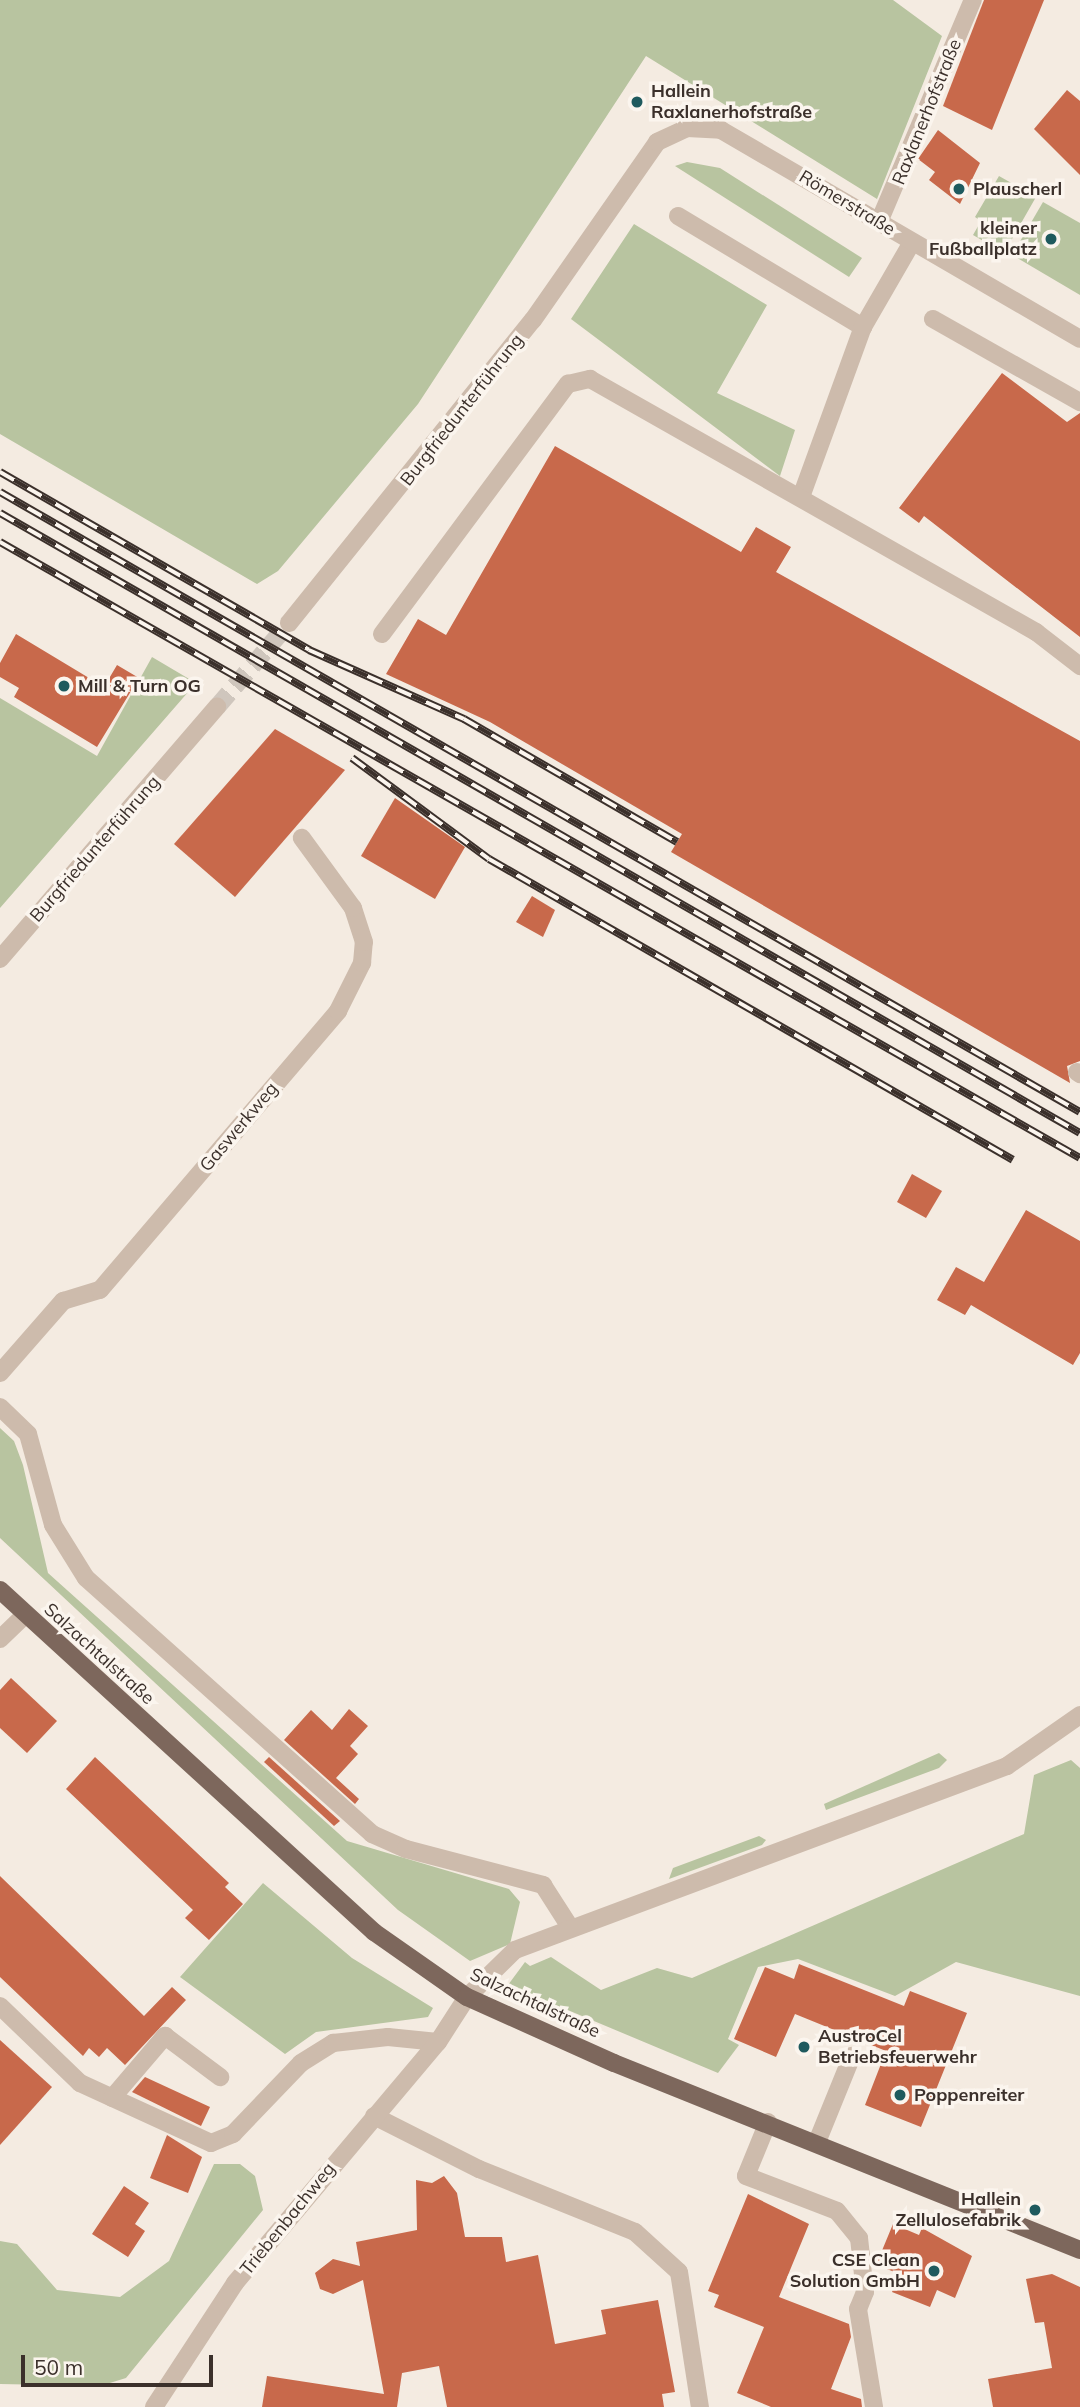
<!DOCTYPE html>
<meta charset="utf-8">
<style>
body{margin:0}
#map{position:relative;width:1080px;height:2407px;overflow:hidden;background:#f4ebe1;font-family:Mulish,sans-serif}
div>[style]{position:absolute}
.green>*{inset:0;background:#b8c4a0}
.building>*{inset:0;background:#c8694b}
.minor-tunnel>*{height:18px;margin-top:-9px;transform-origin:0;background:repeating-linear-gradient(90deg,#cfc6bd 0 18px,transparent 0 27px)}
.minor>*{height:18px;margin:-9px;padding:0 9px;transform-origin:9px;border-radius:9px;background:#cdbbac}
.major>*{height:18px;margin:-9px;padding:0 9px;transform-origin:9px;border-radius:9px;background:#7d675c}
.rail>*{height:8px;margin-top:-4px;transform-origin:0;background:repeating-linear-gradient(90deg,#fbf5ee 0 16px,#3b302b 0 32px);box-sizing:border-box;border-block:2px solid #3b302b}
.dots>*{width:19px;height:19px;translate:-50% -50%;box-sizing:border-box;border:4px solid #fbf5ee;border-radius:50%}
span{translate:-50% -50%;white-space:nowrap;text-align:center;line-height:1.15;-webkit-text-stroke:7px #fbf5ee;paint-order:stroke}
.poi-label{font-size:18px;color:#3b302b;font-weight:700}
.left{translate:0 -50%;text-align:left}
.right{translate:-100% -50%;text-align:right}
.street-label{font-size:18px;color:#3b302b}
.scale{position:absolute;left:21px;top:2355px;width:192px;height:32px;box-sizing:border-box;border:4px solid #3b302b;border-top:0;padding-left:9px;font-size:21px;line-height:24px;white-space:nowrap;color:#3b302b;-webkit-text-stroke:5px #fbf5ee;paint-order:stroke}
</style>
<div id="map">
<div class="green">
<i style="clip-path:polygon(0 0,893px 0,942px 36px,877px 199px,646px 56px,418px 404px,278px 571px,257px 584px,0 434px)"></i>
<i style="clip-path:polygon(687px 162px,720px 168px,862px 258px,849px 277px,675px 166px)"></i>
<i style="clip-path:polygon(999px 176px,1036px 197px,1004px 253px,973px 235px,981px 221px,975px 217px)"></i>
<i style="clip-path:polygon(1043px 202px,1080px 223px,1080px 295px,1012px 255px)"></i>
<i style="clip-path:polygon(634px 224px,767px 305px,717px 393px,795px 430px,780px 476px,571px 319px)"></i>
<i style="clip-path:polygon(152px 657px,196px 683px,0 908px,0 698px,97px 756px)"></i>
<i style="clip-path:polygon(0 1428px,14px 1441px,23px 1465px,48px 1573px,347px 1841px,509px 1889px,520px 1902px,510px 1944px,470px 1961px,398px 1910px,0 1538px)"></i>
<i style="clip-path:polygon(939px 1753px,947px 1760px,939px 1768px,826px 1810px,824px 1804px)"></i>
<i style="clip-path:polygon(1071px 1760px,1080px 1768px,1080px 1996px,956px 1962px,895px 1996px,798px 1959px,758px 1967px,728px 2039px,739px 2045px,718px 2073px,508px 1985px,525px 1962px,530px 1966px,551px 1957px,601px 1990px,657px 1968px,692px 1978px,1024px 1834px,1034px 1775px)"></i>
<i style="clip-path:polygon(759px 1836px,766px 1840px,762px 1845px,669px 1879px,673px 1868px)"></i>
<i style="clip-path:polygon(263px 1883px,352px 1958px,433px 2008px,428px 2017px,316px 2032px,285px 2054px,180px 1977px)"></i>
<i style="clip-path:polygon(214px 2164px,240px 2164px,255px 2176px,263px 2210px,126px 2378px,100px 2386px,0 2384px,0 2241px,17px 2244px,57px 2290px,120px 2297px,169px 2261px)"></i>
</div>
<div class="building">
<i style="clip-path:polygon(984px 0,1044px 0,992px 130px,943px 106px)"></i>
<i style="clip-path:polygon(1067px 90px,1080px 101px,1080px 175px,1034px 129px)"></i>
<i style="clip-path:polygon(938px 130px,980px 163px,960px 204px,929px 180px,935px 172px,918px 159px)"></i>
<i style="clip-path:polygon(1002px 373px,1067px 422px,1080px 413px,1080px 637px,924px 516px,919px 523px,899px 508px)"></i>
<i style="clip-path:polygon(555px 446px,741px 552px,756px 527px,791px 547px,776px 572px,1080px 741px,1080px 1061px,1067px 1066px,1070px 1083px,671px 852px,682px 834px,490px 722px,386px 674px,418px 619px,446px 635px)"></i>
<i style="clip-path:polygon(16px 634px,104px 687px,117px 665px,139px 678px,97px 747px,14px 697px,19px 688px,0 677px,0 663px)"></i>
<i style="clip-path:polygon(275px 729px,345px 770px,235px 897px,174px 844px)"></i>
<i style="clip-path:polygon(395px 798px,465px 847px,435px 899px,361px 856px)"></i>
<i style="clip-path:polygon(532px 896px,555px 910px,543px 937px,516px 922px)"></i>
<i style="clip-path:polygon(912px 1174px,942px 1191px,926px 1218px,897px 1202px)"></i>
<i style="clip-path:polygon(1026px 1210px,1080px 1241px,1080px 1353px,1073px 1365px,971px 1305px,965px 1315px,937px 1300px,956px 1267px,984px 1282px)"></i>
<i style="clip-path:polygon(11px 1678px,57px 1721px,27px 1753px,0 1728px,0 1690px)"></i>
<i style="clip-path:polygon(349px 1709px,368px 1726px,350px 1746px,358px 1754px,336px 1778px,359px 1799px,355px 1804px,284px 1740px,311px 1710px,332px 1730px)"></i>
<i style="clip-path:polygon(95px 1757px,229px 1883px,225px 1887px,243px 1904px,209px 1940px,185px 1918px,193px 1910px,66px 1789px)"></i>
<i style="clip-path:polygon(269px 1757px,340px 1821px,334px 1826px,264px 1762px)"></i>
<i style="clip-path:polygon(0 1876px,144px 2016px,172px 1987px,186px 2000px,125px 2065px,107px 2048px,99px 2057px,89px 2048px,83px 2056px,0 1977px)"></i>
<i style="clip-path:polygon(799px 1964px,904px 2006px,910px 1991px,967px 2013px,921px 2127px,865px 2105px,886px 2051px,795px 2014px,776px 2057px,734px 2039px,765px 1967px,794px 1979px)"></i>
<i style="clip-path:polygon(0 2040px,52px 2087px,0 2145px)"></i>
<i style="clip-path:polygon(145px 2077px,210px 2107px,201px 2126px,132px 2092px)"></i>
<i style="clip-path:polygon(167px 2135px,202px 2157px,188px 2193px,150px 2178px)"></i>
<i style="clip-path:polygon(444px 2176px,457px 2193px,465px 2237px,502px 2237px,506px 2262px,538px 2255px,555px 2344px,606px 2334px,601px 2310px,658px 2300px,675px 2392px,662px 2394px,664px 2407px,447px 2407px,439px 2366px,402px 2373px,397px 2407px,262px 2407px,267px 2376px,384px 2394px,363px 2280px,333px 2294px,320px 2289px,315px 2273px,333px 2259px,360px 2266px,356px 2242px,417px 2230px,416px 2180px,432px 2183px)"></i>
<i style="clip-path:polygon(124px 2186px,149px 2203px,135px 2224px,145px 2231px,128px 2257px,92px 2234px)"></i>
<i style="clip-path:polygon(748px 2194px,809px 2224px,779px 2297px,849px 2324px,851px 2337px,831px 2389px,861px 2399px,862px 2407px,771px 2407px,737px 2393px,764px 2327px,714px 2307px,719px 2295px,708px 2291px)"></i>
<i style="clip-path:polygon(893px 2224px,919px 2235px,922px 2228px,972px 2256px,955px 2298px,937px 2290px,930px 2307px,892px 2292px,900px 2274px,876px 2265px)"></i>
<i style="clip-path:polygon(1052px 2274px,1080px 2287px,1080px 2407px,993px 2407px,988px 2379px,1052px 2368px,1044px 2322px,1035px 2323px,1026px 2279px)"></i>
</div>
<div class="minor-tunnel">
<i style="left:217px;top:707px;width:111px;rotate:-49.4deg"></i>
</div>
<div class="minor">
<i style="left:678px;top:216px;width:216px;rotate:31deg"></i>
<i style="left:879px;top:222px;width:241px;rotate:-67.1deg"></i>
<i style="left:933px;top:319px;width:169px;rotate:29.5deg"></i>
<i style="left:801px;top:497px;width:181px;rotate:-70deg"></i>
<i style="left:863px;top:327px;width:98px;rotate:-60deg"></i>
<i style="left:289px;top:623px;width:389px;rotate:-51.2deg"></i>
<i style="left:533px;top:320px;width:217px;rotate:-55.1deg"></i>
<i style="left:657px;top:142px;width:33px;rotate:-25deg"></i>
<i style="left:687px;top:128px;width:34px;rotate:3deg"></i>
<i style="left:721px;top:130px;width:415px;rotate:30.2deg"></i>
<i style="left:382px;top:634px;width:312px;rotate:-53.4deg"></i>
<i style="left:568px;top:384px;width:23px;rotate:-13deg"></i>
<i style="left:590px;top:379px;width:513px;rotate:29.56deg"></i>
<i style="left:1036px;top:632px;width:56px;rotate:37.7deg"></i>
<i style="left:0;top:959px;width:333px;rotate:-49.3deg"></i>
<i style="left:1077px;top:1072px;width:4px;rotate:34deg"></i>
<i style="left:0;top:1373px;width:96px;rotate:-48.8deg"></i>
<i style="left:63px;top:1301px;width:39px;rotate:-17deg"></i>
<i style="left:100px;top:1290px;width:367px;rotate:-49.5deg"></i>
<i style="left:338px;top:1011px;width:54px;rotate:-63.4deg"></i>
<i style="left:362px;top:963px;width:21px;rotate:-85deg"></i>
<i style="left:364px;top:942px;width:36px;rotate:-108deg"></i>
<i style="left:353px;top:908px;width:87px;rotate:-126.1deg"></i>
<i style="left:0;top:1407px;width:39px;rotate:44deg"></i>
<i style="left:28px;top:1434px;width:94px;rotate:74.6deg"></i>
<i style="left:53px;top:1525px;width:62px;rotate:58.1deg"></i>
<i style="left:86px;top:1578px;width:384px;rotate:41.8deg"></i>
<i style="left:372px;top:1834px;width:37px;rotate:24deg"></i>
<i style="left:406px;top:1849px;width:142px;rotate:14.7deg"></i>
<i style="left:543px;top:1885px;width:50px;rotate:57.3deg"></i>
<i style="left:0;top:1639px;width:35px;rotate:-44deg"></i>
<i style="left:0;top:2006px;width:111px;rotate:43.9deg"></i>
<i style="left:80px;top:2083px;width:144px;rotate:24.6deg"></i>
<i style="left:211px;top:2143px;width:24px;rotate:-22deg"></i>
<i style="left:233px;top:2134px;width:98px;rotate:-46.2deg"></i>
<i style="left:301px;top:2063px;width:38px;rotate:-32deg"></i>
<i style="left:333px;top:2043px;width:55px;rotate:-6.2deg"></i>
<i style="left:388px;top:2037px;width:50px;rotate:5.7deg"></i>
<i style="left:438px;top:2042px;width:54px;rotate:-57.2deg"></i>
<i style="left:467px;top:1997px;width:67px;rotate:-44.4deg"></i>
<i style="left:515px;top:1950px;width:525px;rotate:-20.5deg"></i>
<i style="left:1007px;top:1766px;width:89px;rotate:-34.9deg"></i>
<i style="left:112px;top:2098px;width:82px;rotate:-49.5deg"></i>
<i style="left:165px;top:2036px;width:69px;rotate:36.7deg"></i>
<i style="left:374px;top:2116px;width:118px;rotate:26.8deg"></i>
<i style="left:479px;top:2169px;width:168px;rotate:22deg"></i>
<i style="left:635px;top:2232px;width:59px;rotate:42.3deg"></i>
<i style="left:679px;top:2272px;width:137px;rotate:81.2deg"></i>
<i style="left:768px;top:2122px;width:58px;rotate:112.2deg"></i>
<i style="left:746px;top:2176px;width:97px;rotate:21deg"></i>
<i style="left:837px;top:2211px;width:35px;rotate:51deg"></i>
<i style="left:859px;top:2238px;width:54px;rotate:83.7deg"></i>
<i style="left:865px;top:2292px;width:18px;rotate:112deg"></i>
<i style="left:858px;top:2309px;width:99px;rotate:80.7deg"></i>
<i style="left:817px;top:2142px;width:93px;rotate:-67.9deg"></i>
<i style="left:154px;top:2407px;width:148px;rotate:-56.8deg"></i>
<i style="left:235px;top:2283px;width:315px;rotate:-49.9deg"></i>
</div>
<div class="major">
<i style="left:0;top:1590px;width:507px;rotate:42.44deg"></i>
<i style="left:374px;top:1932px;width:113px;rotate:35deg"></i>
<i style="left:467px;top:1997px;width:161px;rotate:24.2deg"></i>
<i style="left:614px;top:2063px;width:502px;rotate:21.86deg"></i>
</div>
<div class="rail">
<i style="left:0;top:472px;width:357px;rotate:29.9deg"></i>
<i style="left:309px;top:650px;width:170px;rotate:24deg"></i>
<i style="left:464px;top:719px;width:246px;rotate:30deg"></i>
<i style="left:0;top:492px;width:1245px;rotate:29.86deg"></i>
<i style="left:0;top:513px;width:1245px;rotate:29.86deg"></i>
<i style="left:0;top:542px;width:1243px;rotate:29.7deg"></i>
<i style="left:352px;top:758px;width:170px;rotate:36.4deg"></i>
<i style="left:489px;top:859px;width:604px;rotate:29.87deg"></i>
</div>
<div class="dots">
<i style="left:637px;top:102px;background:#1f5a5e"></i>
<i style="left:959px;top:189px;background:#1f5a5e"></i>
<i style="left:1051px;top:239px;background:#1f5a5e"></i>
<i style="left:64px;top:686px;background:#1f5a5e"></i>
<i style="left:804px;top:2047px;background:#1f5a5e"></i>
<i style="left:900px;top:2095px;background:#1f5a5e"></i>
<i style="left:1035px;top:2210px;background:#1f5a5e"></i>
<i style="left:934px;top:2271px;background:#1f5a5e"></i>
</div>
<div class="poi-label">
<span class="left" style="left:651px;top:102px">Hallein<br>Raxlanerhofstraße</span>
<span class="left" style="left:973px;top:189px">Plauscherl</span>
<span class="right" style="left:1037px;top:239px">kleiner<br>Fußballplatz</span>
<span class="left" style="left:78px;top:686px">Mill &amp; Turn OG</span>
<span class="left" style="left:818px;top:2047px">AustroCel<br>Betriebsfeuerwehr</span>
<span class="left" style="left:914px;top:2095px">Poppenreiter</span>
<span class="right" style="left:1021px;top:2210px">Hallein<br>Zellulosefabrik</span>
<span class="right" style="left:920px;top:2271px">CSE Clean<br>Solution GmbH</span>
</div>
<div class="street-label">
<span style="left:927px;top:112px;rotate:-68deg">Raxlanerhofstraße</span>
<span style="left:847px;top:203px;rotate:31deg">Römerstraße</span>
<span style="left:462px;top:410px;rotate:-52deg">Burgfriedunterführung</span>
<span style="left:95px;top:849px;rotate:-49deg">Burgfriedunterführung</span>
<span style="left:239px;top:1127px;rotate:-50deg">Gaswerkweg</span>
<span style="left:99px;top:1654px;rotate:42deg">Salzachtalstraße</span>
<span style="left:535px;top:2003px;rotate:25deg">Salzachtalstraße</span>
<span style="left:288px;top:2219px;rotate:-51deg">Triebenbachweg</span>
</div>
<div class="scale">50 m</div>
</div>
